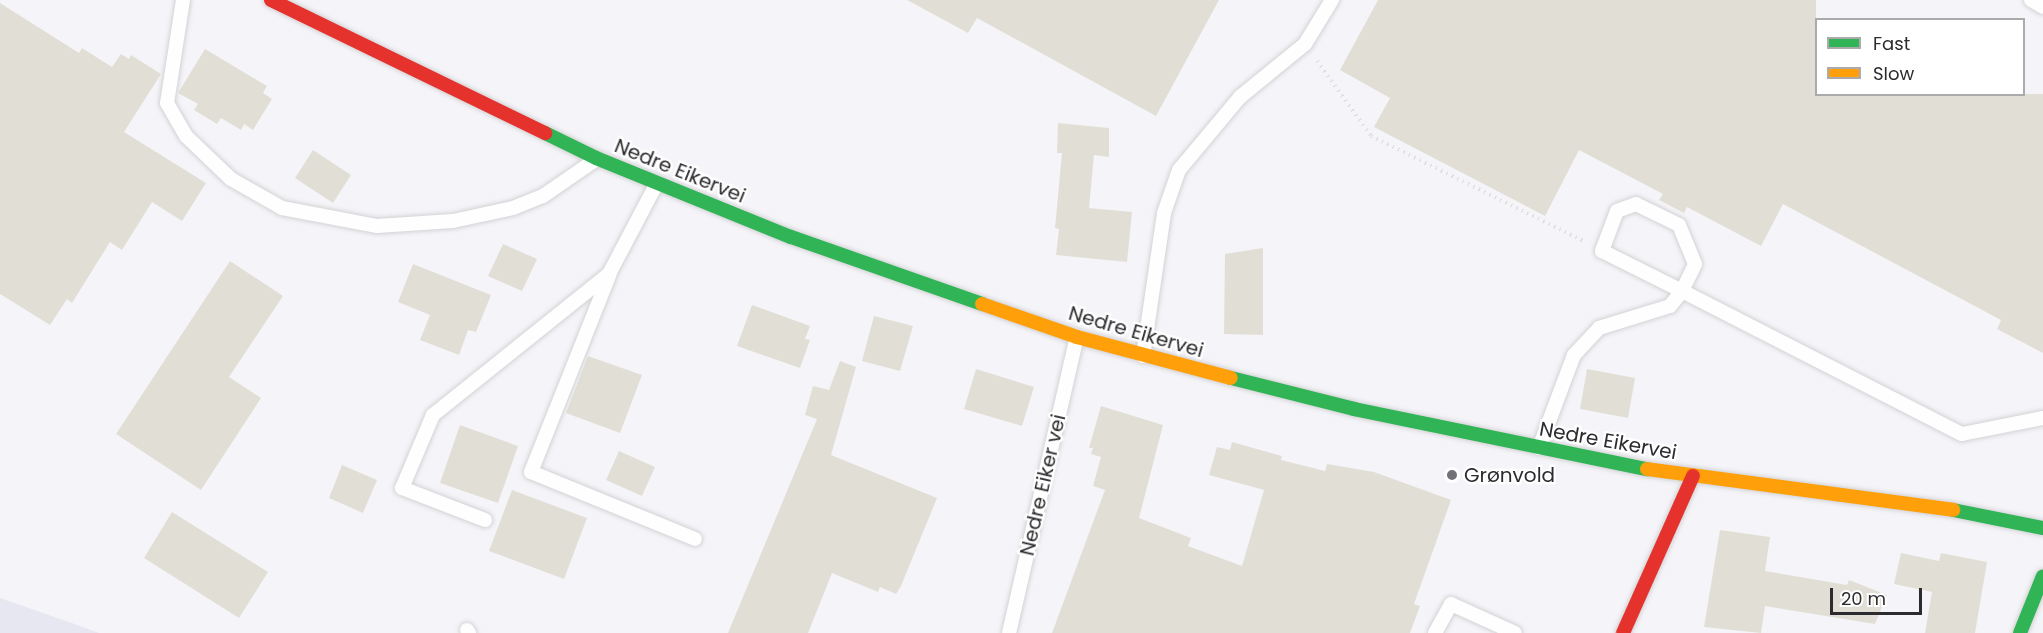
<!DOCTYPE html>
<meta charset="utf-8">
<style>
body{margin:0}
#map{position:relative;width:2043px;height:633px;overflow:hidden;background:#f5f5f9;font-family:Poppins,sans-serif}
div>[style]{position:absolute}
.built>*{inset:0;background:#e6e7f0}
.building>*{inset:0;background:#e1dfd5}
.path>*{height:4px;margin-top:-2px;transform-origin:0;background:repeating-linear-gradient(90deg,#e0e0e1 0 1.5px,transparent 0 6px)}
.roads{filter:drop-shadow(0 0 2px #d3d3d6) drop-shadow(0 0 2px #d3d3d6)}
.lane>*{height:14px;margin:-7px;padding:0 7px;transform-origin:7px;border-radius:7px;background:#fefefe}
.fast>*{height:14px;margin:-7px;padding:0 7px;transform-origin:7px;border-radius:7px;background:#30b455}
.slow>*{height:14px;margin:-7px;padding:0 7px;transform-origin:7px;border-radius:7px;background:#ff9f0a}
.jam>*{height:14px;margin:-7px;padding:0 7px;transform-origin:7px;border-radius:7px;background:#e5322d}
.dots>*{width:16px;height:16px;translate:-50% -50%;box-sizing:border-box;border:3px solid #fff;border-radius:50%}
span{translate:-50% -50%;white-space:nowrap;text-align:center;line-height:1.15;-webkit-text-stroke:4.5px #fff;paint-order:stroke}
.street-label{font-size:20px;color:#2c2c2f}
.poi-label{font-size:20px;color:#2c2c2f}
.left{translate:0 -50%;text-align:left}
.legend{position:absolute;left:1815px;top:18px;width:210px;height:78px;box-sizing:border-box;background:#fff;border:2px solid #ababac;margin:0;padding:8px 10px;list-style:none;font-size:18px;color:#2c2c2f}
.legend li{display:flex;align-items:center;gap:12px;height:30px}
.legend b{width:30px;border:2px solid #ababac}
.scale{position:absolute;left:1830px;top:588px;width:92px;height:27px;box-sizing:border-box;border:3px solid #2c2c2f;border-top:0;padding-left:8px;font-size:18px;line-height:21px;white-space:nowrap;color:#2c2c2f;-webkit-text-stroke:4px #fff;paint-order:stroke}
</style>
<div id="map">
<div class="built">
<i style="clip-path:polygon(0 598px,69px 622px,99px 633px,0 633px)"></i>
</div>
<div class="building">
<i style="clip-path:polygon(907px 0,1219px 0,1156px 116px,977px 18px,968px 33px)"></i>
<i style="clip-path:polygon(1378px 0,1816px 0,1816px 94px,2043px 94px,2043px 353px,1997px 329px,2001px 320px,1783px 204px,1761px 246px,1687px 207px,1684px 213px,1659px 200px,1663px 194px,1579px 150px,1545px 216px,1374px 127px,1390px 98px,1340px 70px)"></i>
<i style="clip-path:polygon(0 3px,79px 53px,82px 48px,112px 67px,121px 54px,129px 59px,131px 55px,161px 74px,124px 132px,206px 183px,182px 221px,152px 202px,122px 250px,110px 242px,72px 303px,67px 299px,50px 325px,0 294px)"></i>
<i style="clip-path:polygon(205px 49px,267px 86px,263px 93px,272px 99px,253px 130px,244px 124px,241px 130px,221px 118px,217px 124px,194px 110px,198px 104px,178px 93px)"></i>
<i style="clip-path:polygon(1058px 123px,1109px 128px,1109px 157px,1094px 155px,1089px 208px,1132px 212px,1127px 262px,1056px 255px,1059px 229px,1055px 228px,1062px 153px,1057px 153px)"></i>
<i style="clip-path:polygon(313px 150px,351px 175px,333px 203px,295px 178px)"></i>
<i style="clip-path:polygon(503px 244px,537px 259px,522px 291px,488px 276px)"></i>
<i style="clip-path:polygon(1263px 248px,1263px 335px,1224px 334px,1225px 254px)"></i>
<i style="clip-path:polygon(230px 261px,283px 296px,229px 377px,261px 398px,201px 490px,116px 434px)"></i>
<i style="clip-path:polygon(413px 264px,491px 295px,476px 332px,468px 330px,459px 355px,420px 340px,430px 315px,398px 302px)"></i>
<i style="clip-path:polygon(752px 305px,810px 326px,805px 339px,810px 340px,800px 368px,737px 346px)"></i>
<i style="clip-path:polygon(874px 316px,913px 326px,900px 371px,862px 361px)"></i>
<i style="clip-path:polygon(588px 356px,642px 375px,620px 433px,566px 413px)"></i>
<i style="clip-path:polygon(840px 361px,856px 367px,831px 455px,937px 498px,901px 586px,896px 594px,880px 587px,878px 592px,832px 573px,808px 633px,728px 633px,817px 419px,805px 415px,813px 386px,829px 390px)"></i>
<i style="clip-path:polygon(976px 369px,1034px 387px,1022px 426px,964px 409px)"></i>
<i style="clip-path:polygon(1587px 369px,1635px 378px,1628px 418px,1580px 409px)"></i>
<i style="clip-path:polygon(1101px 406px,1163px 425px,1139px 518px,1191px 538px,1188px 546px,1242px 566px,1264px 490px,1209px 475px,1217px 447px,1230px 450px,1232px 442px,1282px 456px,1281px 460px,1325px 471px,1327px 464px,1374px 472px,1451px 500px,1414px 604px,1420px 606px,1410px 633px,1052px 633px,1105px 490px,1093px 486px,1101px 457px,1091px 454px,1093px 448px,1089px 448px)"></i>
<i style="clip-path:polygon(460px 425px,518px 446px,498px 503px,440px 483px)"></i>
<i style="clip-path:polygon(619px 451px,655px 467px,642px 496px,606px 480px)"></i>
<i style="clip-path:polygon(342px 465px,377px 480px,363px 513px,329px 498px)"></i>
<i style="clip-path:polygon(512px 490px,587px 518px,564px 579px,489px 551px)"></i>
<i style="clip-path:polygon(172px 512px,268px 572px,239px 618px,144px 558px)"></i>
<i style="clip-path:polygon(1720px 530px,1770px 537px,1765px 571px,1847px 585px,1849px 580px,1887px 595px,1875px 624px,1765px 606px,1761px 633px,1704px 627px)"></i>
<i style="clip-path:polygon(1901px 553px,1939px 561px,1941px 553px,1987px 562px,1975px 633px,1925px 633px,1932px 592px,1894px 584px)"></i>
</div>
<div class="path">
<i style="left:1317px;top:61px;width:92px;rotate:54.2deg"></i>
<i style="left:1371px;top:136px;width:237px;rotate:26.3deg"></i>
</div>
<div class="roads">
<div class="lane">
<i style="left:183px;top:0;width:104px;rotate:98.8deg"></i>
<i style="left:167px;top:103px;width:38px;rotate:60deg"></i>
<i style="left:186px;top:136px;width:62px;rotate:43.7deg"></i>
<i style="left:231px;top:179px;width:59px;rotate:29.6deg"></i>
<i style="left:282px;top:208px;width:97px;rotate:10.7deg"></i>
<i style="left:377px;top:226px;width:76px;rotate:-3.8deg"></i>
<i style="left:453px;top:221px;width:61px;rotate:-12.2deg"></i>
<i style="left:513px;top:208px;width:32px;rotate:-22deg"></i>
<i style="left:543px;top:196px;width:63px;rotate:-34.7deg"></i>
<i style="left:2031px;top:0;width:14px;rotate:30deg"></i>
<i style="left:609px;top:276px;width:211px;rotate:111.7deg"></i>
<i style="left:531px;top:472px;width:177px;rotate:22.2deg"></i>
<i style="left:1143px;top:356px;width:145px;rotate:-81.6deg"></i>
<i style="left:1164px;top:213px;width:46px;rotate:-70.8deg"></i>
<i style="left:1179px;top:170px;width:95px;rotate:-50.1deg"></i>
<i style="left:1240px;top:97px;width:84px;rotate:-39.2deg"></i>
<i style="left:1305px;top:44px;width:52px;rotate:-58.5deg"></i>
<i style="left:1539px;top:448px;width:99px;rotate:-69.4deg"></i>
<i style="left:1574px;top:355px;width:37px;rotate:-47deg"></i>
<i style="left:1599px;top:328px;width:74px;rotate:-17.2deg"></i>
<i style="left:1670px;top:306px;width:19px;rotate:-51deg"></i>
<i style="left:1682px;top:291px;width:30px;rotate:-64deg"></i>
<i style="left:1695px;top:264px;width:42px;rotate:-112.3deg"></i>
<i style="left:1679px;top:225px;width:48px;rotate:-154deg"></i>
<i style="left:1636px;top:204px;width:20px;rotate:160deg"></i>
<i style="left:1617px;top:211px;width:43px;rotate:110.6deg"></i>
<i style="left:1602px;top:251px;width:89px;rotate:26.6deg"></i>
<i style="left:1682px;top:291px;width:314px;rotate:27.1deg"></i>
<i style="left:1962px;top:434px;width:83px;rotate:-11.2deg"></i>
<i style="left:485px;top:520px;width:89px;rotate:-158.9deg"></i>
<i style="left:402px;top:488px;width:79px;rotate:-67deg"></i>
<i style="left:433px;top:415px;width:226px;rotate:-38.7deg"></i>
<i style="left:609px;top:274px;width:103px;rotate:-62.2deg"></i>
<i style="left:467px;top:630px;width:4px;rotate:56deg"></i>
<i style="left:1009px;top:633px;width:304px;rotate:-77.1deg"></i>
<i style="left:1435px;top:633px;width:33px;rotate:-61deg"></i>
<i style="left:1451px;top:604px;width:70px;rotate:24.4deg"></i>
</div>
<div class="fast">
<i style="left:545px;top:133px;width:57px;rotate:26.1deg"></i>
<i style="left:596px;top:158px;width:210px;rotate:22.1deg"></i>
<i style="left:791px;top:237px;width:202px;rotate:19.3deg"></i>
<i style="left:1231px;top:378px;width:127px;rotate:14.1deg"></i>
<i style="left:1354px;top:409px;width:299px;rotate:11.6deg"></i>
<i style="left:1953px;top:510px;width:92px;rotate:11.3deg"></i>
<i style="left:2020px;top:633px;width:61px;rotate:-68deg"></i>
</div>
<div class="slow">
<i style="left:982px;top:304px;width:101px;rotate:19.2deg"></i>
<i style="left:1077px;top:337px;width:159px;rotate:14.9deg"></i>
<i style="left:1647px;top:469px;width:309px;rotate:7.6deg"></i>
</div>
<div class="jam">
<i style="left:271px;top:0;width:305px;rotate:25.9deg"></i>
<i style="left:1623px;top:633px;width:172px;rotate:-66deg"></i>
</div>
</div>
<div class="dots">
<i style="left:1452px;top:475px;background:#727276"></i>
</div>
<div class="street-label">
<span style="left:680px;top:171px;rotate:22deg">Nedre Eikervei</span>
<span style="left:1136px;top:332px;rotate:16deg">Nedre Eikervei</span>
<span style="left:1608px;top:441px;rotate:10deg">Nedre Eikervei</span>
<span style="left:1043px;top:485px;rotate:-77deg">Nedre Eiker vei</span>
</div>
<div class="poi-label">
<span class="left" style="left:1464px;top:475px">Grønvold</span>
</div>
<ul class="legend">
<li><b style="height:8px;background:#30b455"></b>Fast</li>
<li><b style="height:8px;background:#ff9f0a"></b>Slow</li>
</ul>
<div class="scale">20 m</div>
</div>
